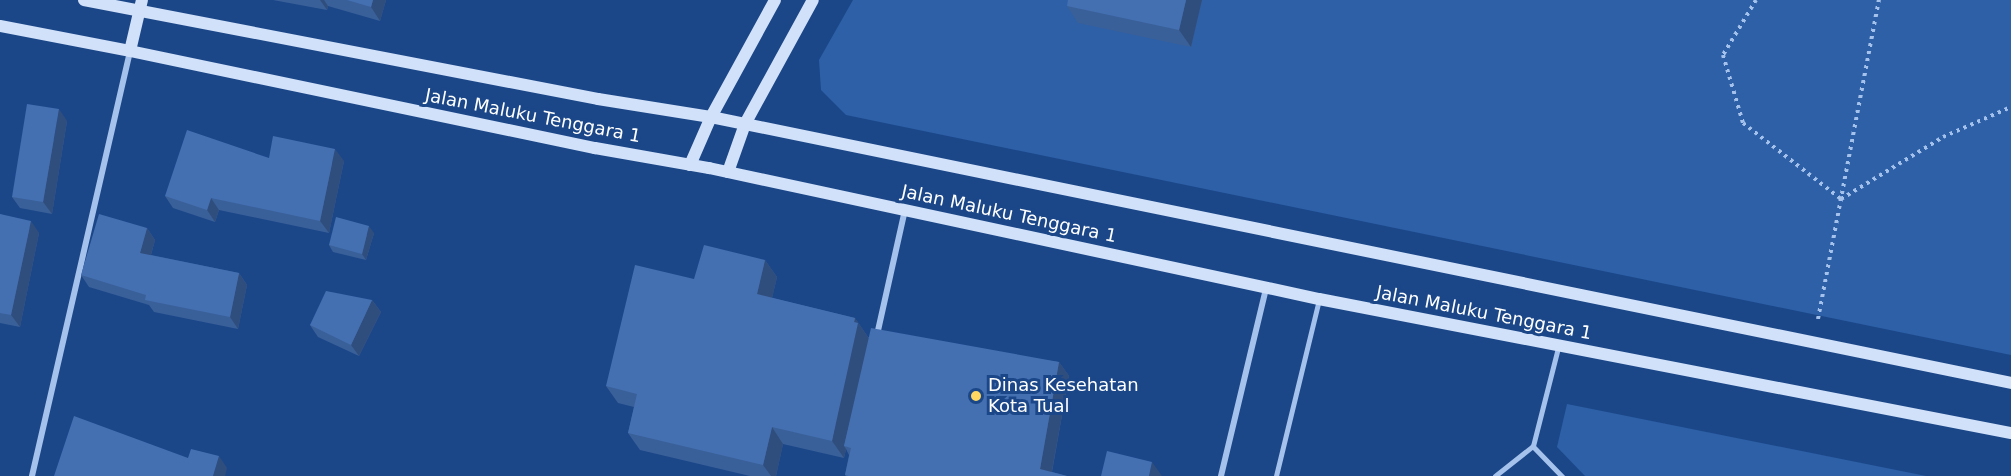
<!DOCTYPE html>
<style>
body{margin:0}
#map{position:relative;width:2011px;height:476px;overflow:hidden;background:#1b4789;font-family:"DejaVu Sans",sans-serif}
div>[style]{position:absolute}
.green>*{inset:0;background:#2e60a7}
.path>*{height:4px;margin-top:-2px;transform-origin:0;background:repeating-linear-gradient(90deg,#a5c2ec 0 3px,transparent 0 7.5px)}
.lane>*{height:4.5px;margin:-2.25px;padding:0 2.25px;transform-origin:2.25px;border-radius:2.25px;background:#a5c2ec}
.street>*{height:6px;margin:-3px;padding:0 3px;transform-origin:3px;border-radius:3px;background:#a5c2ec}
.secondary>*{height:12px;margin:-6px;padding:0 6px;transform-origin:6px;border-radius:6px;background:#d1e1f9}
.wall>*{inset:0;background:#3a6099}
.shaded-wall>*{inset:0;background:#304e7d}
.building>*{inset:0;background:#4470b2}
.dots>*{width:16px;height:16px;translate:-50% -50%;box-sizing:border-box;border:3px solid #1b4789;border-radius:50%}
span{translate:-50% -50%;white-space:nowrap;text-align:center;line-height:1.15;-webkit-text-stroke:6px #1b4789;paint-order:stroke}
.street-label{font-size:18px;color:#fff}
.poi-label{font-size:18px;color:#fff}
.left{translate:0 -50%;text-align:left}
</style>
<div id="map">
<div class="green">
<i style="clip-path:polygon(853px 0,2011px 0,2011px 355px,846px 115px,821px 90px,819px 60px)"></i>
<i style="clip-path:polygon(1567px 404px,1926px 476px,1585px 476px,1557px 447px)"></i>
</div>
<div class="path">
<i style="left:1756px;top:0;width:64px;rotate:121deg"></i>
<i style="left:1723px;top:55px;width:71px;rotate:73.6deg"></i>
<i style="left:1743px;top:123px;width:124px;rotate:37.8deg"></i>
<i style="left:1841px;top:199px;width:119px;rotate:-31.3deg"></i>
<i style="left:1943px;top:137px;width:74px;rotate:-23.8deg"></i>
<i style="left:1818px;top:319px;width:325px;rotate:-79.2deg"></i>
</div>
<div class="lane">
<i style="left:1533px;top:446px;width:42px;rotate:46deg"></i>
<i style="left:1276px;top:476px;width:182px;rotate:-76.3deg"></i>
<i style="left:1495px;top:476px;width:48px;rotate:-38.3deg"></i>
<i style="left:1533px;top:446px;width:101px;rotate:-75.7deg"></i>
</div>
<div class="street">
<i style="left:877px;top:335px;width:128px;rotate:-77.4deg"></i>
<i style="left:32px;top:476px;width:436px;rotate:-77deg"></i>
<i style="left:1221px;top:476px;width:193px;rotate:-76.5deg"></i>
</div>
<div class="secondary">
<i style="left:84px;top:0;width:523px;rotate:10.9deg"></i>
<i style="left:598px;top:99px;width:114px;rotate:9.1deg"></i>
<i style="left:711px;top:117px;width:1327px;rotate:11.56deg"></i>
<i style="left:0;top:26px;width:132px;rotate:10.9deg"></i>
<i style="left:130px;top:51px;width:475px;rotate:11.8deg"></i>
<i style="left:595px;top:148px;width:116px;rotate:10deg"></i>
<i style="left:709px;top:168px;width:624px;rotate:12.12deg"></i>
<i style="left:1319px;top:299px;width:705px;rotate:10.96deg"></i>
<i style="left:130px;top:51px;width:52px;rotate:-76.8deg"></i>
<i style="left:690px;top:165px;width:52px;rotate:-66.4deg"></i>
<i style="left:711px;top:117px;width:133px;rotate:-61.3deg"></i>
<i style="left:728px;top:172px;width:51px;rotate:-70.5deg"></i>
<i style="left:745px;top:124px;width:141px;rotate:-61.3deg"></i>
</div>
<div class="wall">
<i style="clip-path:polygon(273px 0,386px 0,380px 21px,328px 6px,327px 10px)"></i>
<i style="clip-path:polygon(1202px 0,1191px 47px,1078px 23px,1067px 6px)"></i>
<i style="clip-path:polygon(67px 121px,52px 214px,20px 208px,12px 197px)"></i>
<i style="clip-path:polygon(344px 161px,329px 233px,219px 210px,215px 222px,173px 208px,165px 196px)"></i>
<i style="clip-path:polygon(0 214px,39px 233px,20px 327px,0 323px)"></i>
<i style="clip-path:polygon(147px 228px,155px 240px,151px 255px,239px 273px,247px 285px,238px 329px,154px 312px,149px 305px,89px 287px,81px 275px)"></i>
<i style="clip-path:polygon(374px 233px,366px 260px,333px 252px,329px 245px)"></i>
<i style="clip-path:polygon(765px 260px,777px 277px,772px 298px,855px 318px,868px 337px,1059px 362px,1069px 376px,1052px 472px,1067px 476px,846px 476px,845px 475px,849px 455px,846px 449px,844px 458px,783px 444px,776px 476px,750px 476px,640px 450px,628px 433px,634px 407px,618px 403px,606px 386px)"></i>
<i style="clip-path:polygon(372px 300px,381px 312px,359px 356px,318px 337px,310px 325px)"></i>
</div>
<div class="shaded-wall">
<i style="clip-path:polygon(320px 0,324px 0,328px 6px,327px 10px)"></i>
<i style="clip-path:polygon(373px 0,386px 0,380px 21px,371px 7px)"></i>
<i style="clip-path:polygon(1186px 0,1202px 0,1191px 47px,1179px 30px)"></i>
<i style="clip-path:polygon(59px 109px,67px 121px,52px 214px,43px 202px)"></i>
<i style="clip-path:polygon(335px 149px,344px 161px,329px 233px,320px 221px)"></i>
<i style="clip-path:polygon(211px 198px,219px 210px,215px 222px,207px 210px)"></i>
<i style="clip-path:polygon(31px 221px,39px 233px,20px 327px,11px 315px)"></i>
<i style="clip-path:polygon(369px 226px,374px 233px,366px 260px,362px 254px)"></i>
<i style="clip-path:polygon(147px 228px,155px 240px,148px 265px,140px 253px)"></i>
<i style="clip-path:polygon(765px 260px,777px 277px,769px 311px,757px 294px)"></i>
<i style="clip-path:polygon(239px 273px,247px 285px,238px 329px,230px 317px)"></i>
<i style="clip-path:polygon(372px 300px,381px 312px,359px 356px,351px 345px)"></i>
<i style="clip-path:polygon(855px 318px,870px 340px,844px 446px,846px 449px,844px 458px,832px 441px)"></i>
<i style="clip-path:polygon(1059px 362px,1069px 376px,1051px 476px,1040px 469px)"></i>
<i style="clip-path:polygon(772px 427px,783px 444px,776px 476px,771px 476px,763px 465px)"></i>
<i style="clip-path:polygon(219px 456px,227px 468px,225px 476px,213px 476px)"></i>
<i style="clip-path:polygon(1152px 462px,1162px 476px,1149px 476px)"></i>
</div>
<div class="building">
<i style="clip-path:polygon(347px 0,373px 0,371px 7px)"></i>
<i style="clip-path:polygon(1068px 0,1186px 0,1179px 30px,1067px 6px)"></i>
<i style="clip-path:polygon(27px 104px,59px 109px,43px 202px,12px 197px)"></i>
<i style="clip-path:polygon(187px 130px,269px 158px,273px 136px,335px 149px,320px 221px,211px 198px,207px 210px,165px 196px)"></i>
<i style="clip-path:polygon(0 214px,31px 221px,11px 315px,0 313px)"></i>
<i style="clip-path:polygon(99px 214px,147px 228px,140px 253px,239px 273px,230px 317px,145px 300px,146px 295px,81px 275px)"></i>
<i style="clip-path:polygon(336px 217px,369px 226px,362px 254px,329px 245px)"></i>
<i style="clip-path:polygon(704px 245px,765px 260px,757px 294px,855px 318px,854px 322px,858px 323px,832px 441px,772px 427px,763px 465px,628px 433px,637px 394px,606px 386px,635px 265px,694px 279px)"></i>
<i style="clip-path:polygon(326px 291px,372px 300px,351px 345px,310px 325px)"></i>
<i style="clip-path:polygon(871px 328px,1059px 362px,1040px 469px,1067px 476px,849px 476px,845px 475px,851px 448px,844px 446px)"></i>
<i style="clip-path:polygon(74px 416px,188px 458px,191px 449px,219px 456px,213px 476px,54px 476px)"></i>
<i style="clip-path:polygon(1107px 451px,1152px 462px,1149px 476px,1101px 476px)"></i>
</div>
<div class="dots">
<i style="left:976px;top:396px;background:#fdd761"></i>
</div>
<div class="street-label">
<span style="left:533px;top:116px;rotate:11deg">Jalan Maluku Tenggara 1</span>
<span style="left:1009px;top:214px;rotate:12deg">Jalan Maluku Tenggara 1</span>
<span style="left:1484px;top:313px;rotate:11deg">Jalan Maluku Tenggara 1</span>
</div>
<div class="poi-label">
<span class="left" style="left:988px;top:396px">Dinas Kesehatan<br>Kota Tual</span>
</div>
</div>
